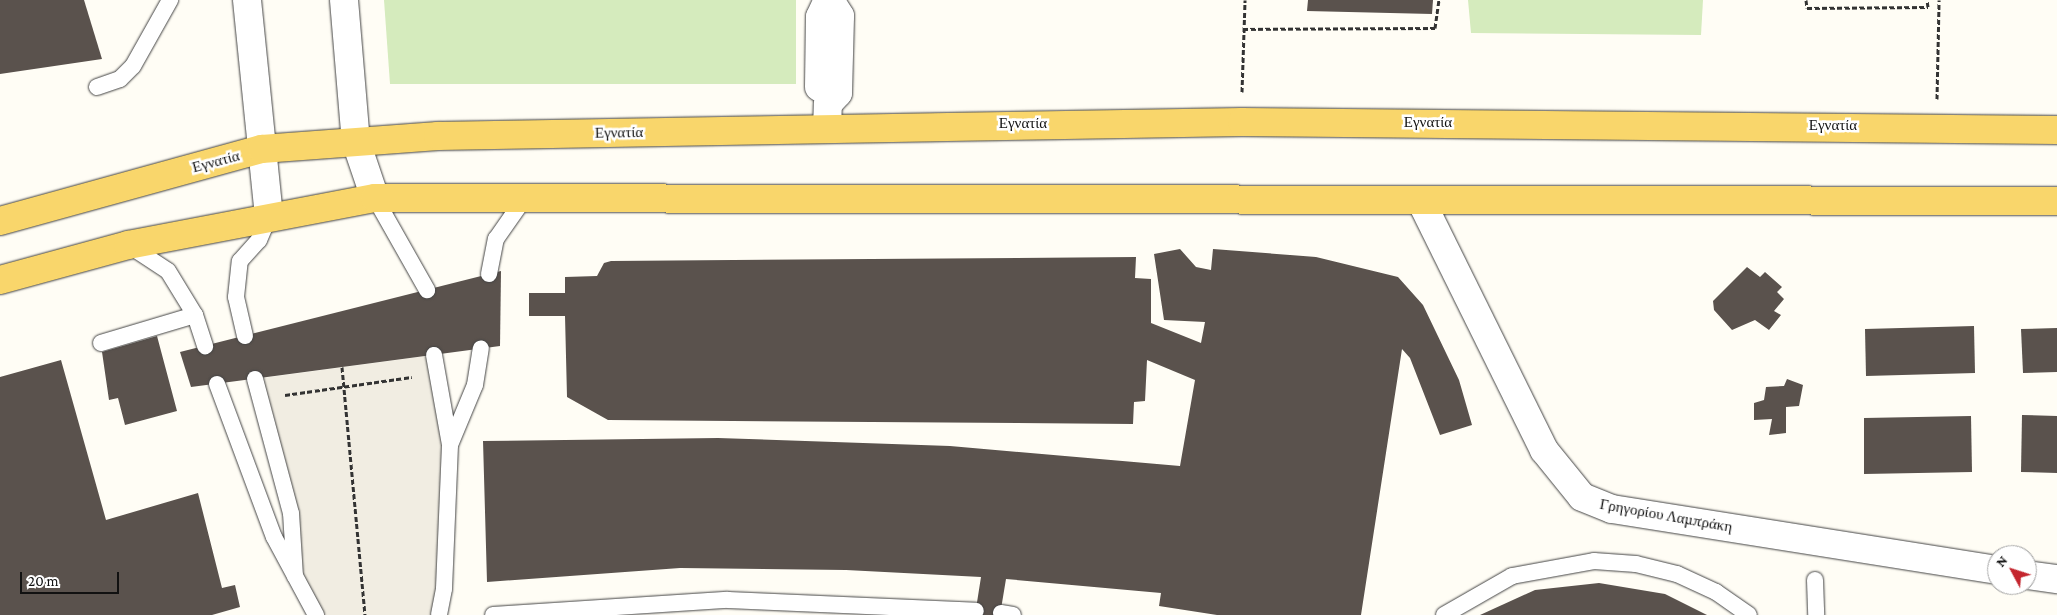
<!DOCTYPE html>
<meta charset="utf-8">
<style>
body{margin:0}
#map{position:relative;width:2057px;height:615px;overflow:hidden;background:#fffdf5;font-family:"Crimson Pro",serif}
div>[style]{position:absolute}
.green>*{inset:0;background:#d5ebbd}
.plaza>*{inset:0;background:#f1ede2}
.building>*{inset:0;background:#5a524d}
.path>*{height:3px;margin-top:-1.5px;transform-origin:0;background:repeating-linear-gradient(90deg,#333 0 5px,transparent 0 7.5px)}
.roads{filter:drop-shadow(0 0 1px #444) drop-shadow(0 0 1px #444)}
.service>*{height:16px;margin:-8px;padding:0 8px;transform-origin:8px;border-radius:8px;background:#fff}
.minor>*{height:28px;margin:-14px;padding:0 14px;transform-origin:14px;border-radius:14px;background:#fff}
.tertiary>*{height:28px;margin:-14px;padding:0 14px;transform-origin:14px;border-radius:14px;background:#fff}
.primary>*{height:28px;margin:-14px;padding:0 14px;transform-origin:14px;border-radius:14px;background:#f9d66b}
span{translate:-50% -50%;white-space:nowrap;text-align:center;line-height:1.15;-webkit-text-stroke:5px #fff;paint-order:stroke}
.street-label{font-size:15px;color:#111}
.north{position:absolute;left:1987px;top:545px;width:50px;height:50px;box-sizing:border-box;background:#fff;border:1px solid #a0a0a0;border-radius:50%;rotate:310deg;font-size:14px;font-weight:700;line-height:20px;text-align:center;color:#111}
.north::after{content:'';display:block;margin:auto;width:18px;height:22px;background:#c4262e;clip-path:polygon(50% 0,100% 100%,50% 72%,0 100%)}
.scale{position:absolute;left:20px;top:572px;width:99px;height:22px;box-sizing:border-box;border:2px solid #111;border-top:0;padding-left:6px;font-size:15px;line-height:18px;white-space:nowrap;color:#111;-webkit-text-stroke:4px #fff;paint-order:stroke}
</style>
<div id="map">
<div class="green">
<i style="clip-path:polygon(384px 0,796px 0,796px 84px,390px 84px)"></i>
<i style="clip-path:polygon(1468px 0,1703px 0,1701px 35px,1471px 33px)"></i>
</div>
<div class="plaza">
<i style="clip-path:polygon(434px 355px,450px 445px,438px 615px,316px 615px,295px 576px,291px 513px,255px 379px)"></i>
</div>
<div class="building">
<i style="clip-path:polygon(0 0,84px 0,102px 59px,0 74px)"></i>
<i style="clip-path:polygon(1308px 0,1433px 0,1432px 14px,1307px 11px)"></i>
<i style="clip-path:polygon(1180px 249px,1196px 267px,1211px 270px,1213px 249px,1316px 257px,1398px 277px,1423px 305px,1459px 380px,1472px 425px,1440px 435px,1410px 358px,1402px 349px,1361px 615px,1217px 615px,1159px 606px,1161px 593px,1006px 579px,1000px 615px,975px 615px,981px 577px,846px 570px,680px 568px,487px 582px,483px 441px,718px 438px,950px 446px,1180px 466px,1195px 380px,1147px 360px,1145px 401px,1134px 402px,1133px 424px,608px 420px,567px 397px,565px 316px,529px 316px,529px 293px,565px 293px,565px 277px,597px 276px,604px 263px,611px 261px,1136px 257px,1135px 278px,1151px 279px,1151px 323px,1201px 343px,1205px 322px,1164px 320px,1154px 254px)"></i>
<i style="clip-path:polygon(1747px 267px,1760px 277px,1765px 272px,1782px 287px,1777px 292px,1784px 299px,1774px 311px,1781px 315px,1769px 330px,1755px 320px,1732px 330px,1714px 310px,1713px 301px)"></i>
<i style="clip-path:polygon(501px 271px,500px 346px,191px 387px,180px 352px)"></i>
<i style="clip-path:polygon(1974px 326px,1975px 373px,1866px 376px,1865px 329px)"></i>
<i style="clip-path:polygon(2057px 328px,2057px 372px,2023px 373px,2021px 329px)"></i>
<i style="clip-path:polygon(157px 336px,177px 411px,125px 425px,118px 398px,109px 400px,102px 352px)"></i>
<i style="clip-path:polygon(61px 360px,106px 520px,198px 493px,222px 588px,235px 585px,240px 607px,212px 615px,0 615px,0 377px)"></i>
<i style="clip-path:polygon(1787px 379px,1803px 385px,1799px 406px,1786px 407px,1786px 433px,1769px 435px,1772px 419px,1754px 420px,1754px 403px,1764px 400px,1766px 387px,1784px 386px)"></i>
<i style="clip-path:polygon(2022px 415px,2057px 416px,2057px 473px,2021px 472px)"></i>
<i style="clip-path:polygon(1971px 416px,1972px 472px,1864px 474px,1864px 418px)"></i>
<i style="clip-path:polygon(1599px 583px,1665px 594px,1707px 615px,1480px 615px,1535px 590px)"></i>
</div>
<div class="path">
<i style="left:1806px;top:0;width:8px;rotate:83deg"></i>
<i style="left:1807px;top:8px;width:121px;rotate:-0.5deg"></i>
<i style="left:1928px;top:7px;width:7px;rotate:-98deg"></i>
<i style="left:1243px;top:29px;width:192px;rotate:-0.3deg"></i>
<i style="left:1435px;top:28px;width:28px;rotate:-82deg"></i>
<i style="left:1242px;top:92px;width:92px;rotate:-88.1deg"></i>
<i style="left:1937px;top:99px;width:99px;rotate:-88.8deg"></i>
<i style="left:342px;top:367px;width:249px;rotate:84.7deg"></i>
<i style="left:285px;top:395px;width:128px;rotate:-8.1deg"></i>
</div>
<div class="roads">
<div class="service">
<i style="left:97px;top:87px;width:24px;rotate:-19deg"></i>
<i style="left:120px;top:79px;width:18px;rotate:-45deg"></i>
<i style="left:133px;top:66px;width:76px;rotate:-60.7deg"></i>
<i style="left:375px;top:198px;width:106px;rotate:60.5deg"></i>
<i style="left:130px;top:246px;width:45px;rotate:33.3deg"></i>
<i style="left:168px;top:271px;width:52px;rotate:58.5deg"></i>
<i style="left:195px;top:315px;width:33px;rotate:72deg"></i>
<i style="left:489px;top:274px;width:36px;rotate:-79deg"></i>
<i style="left:496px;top:239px;width:52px;rotate:-55.1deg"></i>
<i style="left:245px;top:336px;width:40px;rotate:-103deg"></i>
<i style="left:236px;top:297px;width:36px;rotate:-84deg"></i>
<i style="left:240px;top:261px;width:28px;rotate:-48deg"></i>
<i style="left:259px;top:240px;width:26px;rotate:-67deg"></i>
<i style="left:101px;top:343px;width:98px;rotate:-16.6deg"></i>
<i style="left:434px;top:355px;width:91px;rotate:79.9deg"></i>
<i style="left:450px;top:445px;width:144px;rotate:92.4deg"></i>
<i style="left:444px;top:589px;width:26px;rotate:101deg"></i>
<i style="left:255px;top:379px;width:139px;rotate:75deg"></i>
<i style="left:291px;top:513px;width:63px;rotate:86.4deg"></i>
<i style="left:217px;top:384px;width:163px;rotate:69.6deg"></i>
<i style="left:274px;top:537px;width:89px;rotate:61.7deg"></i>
<i style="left:450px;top:445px;width:65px;rotate:-67.4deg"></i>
<i style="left:475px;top:385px;width:37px;rotate:-81deg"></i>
<i style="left:1815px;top:580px;width:35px;rotate:88deg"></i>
<i style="left:1001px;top:613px;width:12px;rotate:9deg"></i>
<i style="left:493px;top:615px;width:235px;rotate:-3.7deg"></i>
<i style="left:728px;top:600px;width:248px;rotate:2.5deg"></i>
<i style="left:1444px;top:615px;width:78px;rotate:-29.8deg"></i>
<i style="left:1512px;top:576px;width:83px;rotate:-10.4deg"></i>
<i style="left:1594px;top:561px;width:42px;rotate:4.1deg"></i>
<i style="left:1636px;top:564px;width:42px;rotate:13.7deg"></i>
<i style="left:1677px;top:574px;width:43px;rotate:24.8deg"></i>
<i style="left:1716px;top:592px;width:40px;rotate:34.9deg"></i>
</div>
<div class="minor">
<i style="left:819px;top:87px;width:70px;rotate:-89.2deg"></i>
<i style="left:820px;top:17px;width:19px;rotate:-65deg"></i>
<i style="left:827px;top:129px;width:25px;rotate:-88deg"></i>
<i style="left:828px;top:104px;width:15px;rotate:-48deg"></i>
<i style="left:838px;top:93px;width:77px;rotate:-88.5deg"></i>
<i style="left:840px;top:16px;width:19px;rotate:-122deg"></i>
<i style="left:1421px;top:201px;width:278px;rotate:63.7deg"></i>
<i style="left:1544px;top:450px;width:60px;rotate:51deg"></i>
<i style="left:1582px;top:497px;width:32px;rotate:22deg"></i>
<i style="left:1612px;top:509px;width:390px;rotate:9deg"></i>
<i style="left:2027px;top:575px;width:30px;rotate:8deg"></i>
</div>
<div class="tertiary">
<i style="left:247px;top:0;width:217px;rotate:84.2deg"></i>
<i style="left:344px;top:0;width:143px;rotate:85.2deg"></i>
<i style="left:356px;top:142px;width:59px;rotate:71.3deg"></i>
</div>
<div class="primary">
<i style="left:0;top:221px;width:272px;rotate:-15.4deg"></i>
<i style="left:262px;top:149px;width:176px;rotate:-4.2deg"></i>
<i style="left:438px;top:136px;width:804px;rotate:-1deg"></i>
<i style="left:1242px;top:122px;width:815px;rotate:0.56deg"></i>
<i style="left:0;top:280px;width:133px;rotate:-15.3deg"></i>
<i style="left:128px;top:245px;width:251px;rotate:-10.8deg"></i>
<i style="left:375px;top:198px;width:1682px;rotate:0.1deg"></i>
</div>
</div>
<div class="street-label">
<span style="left:1428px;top:123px">Εγνατία</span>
<span style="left:1023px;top:124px">Εγνατία</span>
<span style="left:1833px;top:126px">Εγνατία</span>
<span style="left:619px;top:133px;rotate:-1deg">Εγνατία</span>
<span style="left:216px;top:162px;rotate:-15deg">Εγνατία</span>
<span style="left:1666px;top:516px;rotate:10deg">Γρηγορίου Λαμπράκη</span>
</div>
<div class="north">N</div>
<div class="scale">20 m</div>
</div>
